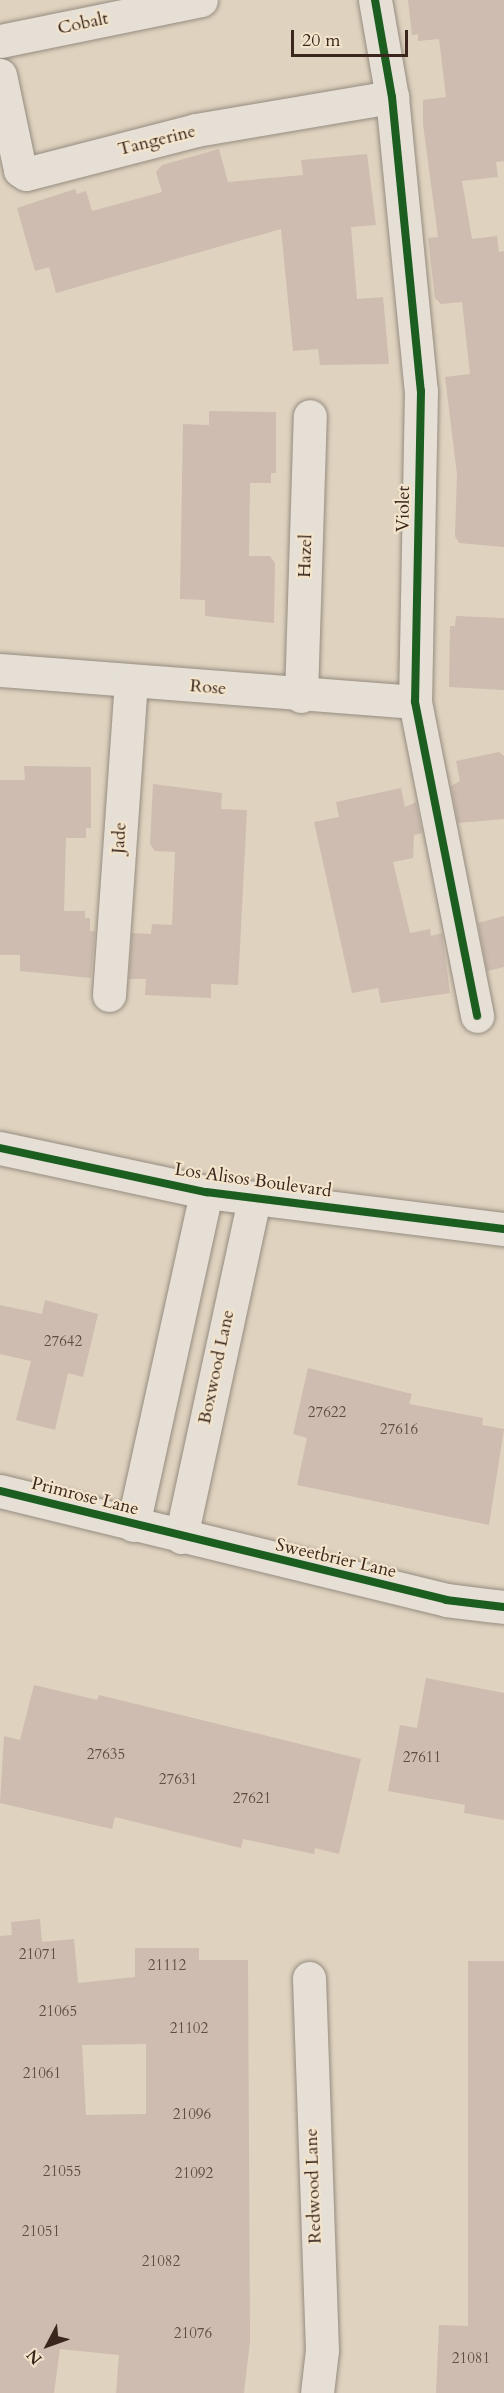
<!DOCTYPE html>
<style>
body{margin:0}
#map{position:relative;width:504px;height:2393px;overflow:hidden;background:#dfd2be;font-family:Cardo,serif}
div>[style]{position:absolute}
.building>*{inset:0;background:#cdbcaf}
.roads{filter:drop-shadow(0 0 2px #968c80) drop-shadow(0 0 2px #968c80)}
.minor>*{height:33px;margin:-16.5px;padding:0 16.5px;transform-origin:16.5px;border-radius:16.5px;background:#e5dfd5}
.tertiary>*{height:33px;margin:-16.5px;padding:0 16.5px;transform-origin:16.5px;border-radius:16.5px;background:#e5dfd5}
.secondary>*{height:33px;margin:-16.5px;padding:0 16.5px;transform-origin:16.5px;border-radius:16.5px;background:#e5dfd5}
.cycleway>*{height:8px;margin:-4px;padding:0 4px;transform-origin:4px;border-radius:4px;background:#1b5e20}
span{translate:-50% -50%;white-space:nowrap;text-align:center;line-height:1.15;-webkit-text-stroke:4.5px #f3e4cc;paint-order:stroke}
.number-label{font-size:15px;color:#604d42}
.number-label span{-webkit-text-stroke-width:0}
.street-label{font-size:18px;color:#3a261c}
.north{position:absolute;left:18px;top:2315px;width:60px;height:60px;-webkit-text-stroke:4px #f3e4cc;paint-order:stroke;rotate:229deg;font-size:16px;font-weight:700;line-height:24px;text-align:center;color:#3a261c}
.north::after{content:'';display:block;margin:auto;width:21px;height:27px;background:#3a261c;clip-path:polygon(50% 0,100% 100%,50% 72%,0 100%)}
.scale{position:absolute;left:291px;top:30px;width:117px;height:27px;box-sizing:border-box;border:3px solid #3a261c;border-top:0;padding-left:8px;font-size:18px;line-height:21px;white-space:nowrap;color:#3a261c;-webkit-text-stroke:4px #f3e4cc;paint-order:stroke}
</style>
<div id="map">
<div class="building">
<i style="clip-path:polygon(408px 0,504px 0,504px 161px,496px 162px,498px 177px,462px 181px,472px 239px,497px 236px,499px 252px,504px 251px,504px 547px,459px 543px,455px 536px,457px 474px,445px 377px,470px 374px,462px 302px,441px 304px,435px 298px,428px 238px,438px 237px,423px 124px,423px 100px,446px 97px,439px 39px,418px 41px,418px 34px,412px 35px)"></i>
<i style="clip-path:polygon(219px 149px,228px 182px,303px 175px,301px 160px,367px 154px,376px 225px,351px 227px,357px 299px,383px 297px,389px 364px,320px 365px,318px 349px,293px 351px,281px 229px,56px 293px,49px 267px,35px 271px,17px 208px,75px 189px,77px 194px,86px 191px,92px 211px,162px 192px,156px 172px,162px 165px)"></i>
<i style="clip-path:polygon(209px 411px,276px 412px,276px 473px,271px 473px,271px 483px,250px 483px,249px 556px,270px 556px,275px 563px,274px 623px,205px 616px,205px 600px,180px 599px,183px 424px,209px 425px)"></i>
<i style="clip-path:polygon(456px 616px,504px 618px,504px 690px,449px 687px,450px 626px,455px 626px)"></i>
<i style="clip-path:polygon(499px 752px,504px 756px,504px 819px,458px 823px,451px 786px,460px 781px,456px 761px)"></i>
<i style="clip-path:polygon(24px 766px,91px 767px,91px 828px,86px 828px,86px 838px,66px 838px,64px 911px,85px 911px,85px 918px,90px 918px,90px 931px,95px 931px,91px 978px,20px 971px,20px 955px,0 955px,0 780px,25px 780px)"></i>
<i style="clip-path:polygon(153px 784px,222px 793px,221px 809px,247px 810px,238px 985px,211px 984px,211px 998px,145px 995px,146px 979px,129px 979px,132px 933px,151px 934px,152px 924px,172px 925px,175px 852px,155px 851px,150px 844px)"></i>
<i style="clip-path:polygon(401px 788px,405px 807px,416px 802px,422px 833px,414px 835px,413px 858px,393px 862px,410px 933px,430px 929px,431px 936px,442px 933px,450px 993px,381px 1003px,378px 988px,352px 993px,314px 822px,339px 817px,336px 802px)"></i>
<i style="clip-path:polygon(504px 916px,504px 967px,487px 971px,478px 923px)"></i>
<i style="clip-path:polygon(45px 1300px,98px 1314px,83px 1377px,68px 1373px,55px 1430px,16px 1420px,31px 1361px,0 1354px,0 1305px,42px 1314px)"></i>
<i style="clip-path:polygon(308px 1368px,412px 1394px,409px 1404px,483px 1418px,482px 1425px,504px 1429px,489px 1525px,297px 1485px,307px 1438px,293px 1434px)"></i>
<i style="clip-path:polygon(426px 1678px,504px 1693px,504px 1820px,464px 1813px,465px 1805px,388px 1791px,400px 1725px,417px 1728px)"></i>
<i style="clip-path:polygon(34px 1685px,97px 1700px,99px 1695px,361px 1759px,339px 1854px,315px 1848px,314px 1854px,243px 1839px,241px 1848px,115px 1817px,112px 1829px,0 1803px,4px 1736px,20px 1740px)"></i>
<i style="clip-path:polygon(evenodd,40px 1919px,42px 1942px,74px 1939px,78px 1983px,135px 1977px,135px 1948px,199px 1948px,199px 1960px,248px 1960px,250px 2341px,244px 2393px,116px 2393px,119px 2355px,60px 2349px,54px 2393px,0 2393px,0 1936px,12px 1935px,11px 1922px,40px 1919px,146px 2044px,146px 2114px,86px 2115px,82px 2045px,146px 2044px)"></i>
<i style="clip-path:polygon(468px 1961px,504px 1961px,504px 2393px,436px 2393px,439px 2325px,468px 2326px)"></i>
</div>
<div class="roads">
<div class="minor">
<i style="left:375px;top:0;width:98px;rotate:80.1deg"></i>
<i style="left:392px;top:97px;width:295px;rotate:84.4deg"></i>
<i style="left:421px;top:391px;width:311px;rotate:91.1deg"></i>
<i style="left:415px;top:702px;width:320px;rotate:78.8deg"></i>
<i style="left:0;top:41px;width:205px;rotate:-11.5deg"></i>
<i style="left:0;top:75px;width:97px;rotate:78.1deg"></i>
<i style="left:20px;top:170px;width:7px;rotate:34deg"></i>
<i style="left:26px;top:174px;width:176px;rotate:-14.5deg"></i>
<i style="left:196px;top:130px;width:199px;rotate:-9.6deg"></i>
<i style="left:0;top:670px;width:416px;rotate:4.4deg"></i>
<i style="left:301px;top:696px;width:280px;rotate:-88.2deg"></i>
<i style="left:109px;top:995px;width:315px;rotate:-86deg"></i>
<i style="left:0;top:1491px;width:459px;rotate:13.7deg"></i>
<i style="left:446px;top:1600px;width:58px;rotate:6.9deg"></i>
<i style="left:309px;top:1978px;width:372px;rotate:88deg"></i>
<i style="left:322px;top:2350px;width:43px;rotate:96.6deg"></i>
</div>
<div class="tertiary">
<i style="left:133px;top:1525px;width:341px;rotate:-77.6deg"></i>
<i style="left:181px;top:1537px;width:347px;rotate:-77.8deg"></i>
</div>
<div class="secondary">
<i style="left:0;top:1148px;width:211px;rotate:12.1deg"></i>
<i style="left:206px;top:1192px;width:300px;rotate:7.1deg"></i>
</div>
</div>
<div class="cycleway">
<i style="left:375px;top:0;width:98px;rotate:80.1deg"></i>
<i style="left:392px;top:97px;width:295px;rotate:84.4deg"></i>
<i style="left:421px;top:391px;width:311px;rotate:91.1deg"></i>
<i style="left:415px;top:702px;width:320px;rotate:78.8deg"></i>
<i style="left:0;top:1148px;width:211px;rotate:12.1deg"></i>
<i style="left:206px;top:1192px;width:300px;rotate:7.1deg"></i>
<i style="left:0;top:1491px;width:459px;rotate:13.7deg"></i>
<i style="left:446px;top:1600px;width:58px;rotate:6.9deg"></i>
</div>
<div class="number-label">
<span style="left:63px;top:1342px">27642</span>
<span style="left:327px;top:1413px">27622</span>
<span style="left:399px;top:1430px">27616</span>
<span style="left:106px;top:1755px">27635</span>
<span style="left:422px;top:1758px">27611</span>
<span style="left:178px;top:1780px">27631</span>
<span style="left:252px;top:1799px">27621</span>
<span style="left:38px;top:1955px">21071</span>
<span style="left:167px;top:1966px">21112</span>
<span style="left:58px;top:2012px">21065</span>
<span style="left:189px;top:2029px">21102</span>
<span style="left:42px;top:2074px">21061</span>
<span style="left:192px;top:2115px">21096</span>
<span style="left:62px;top:2172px">21055</span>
<span style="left:194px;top:2174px">21092</span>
<span style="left:41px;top:2232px">21051</span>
<span style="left:161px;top:2262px">21082</span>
<span style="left:193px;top:2334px">21076</span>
<span style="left:471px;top:2359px">21081</span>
</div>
<div class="street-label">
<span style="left:83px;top:24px;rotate:-12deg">Cobalt</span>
<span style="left:157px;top:141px;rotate:-14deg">Tangerine</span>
<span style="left:404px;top:509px;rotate:-89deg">Violet</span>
<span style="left:306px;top:556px;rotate:-88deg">Hazel</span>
<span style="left:208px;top:688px;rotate:5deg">Rose</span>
<span style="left:120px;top:838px;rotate:-86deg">Jade</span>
<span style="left:253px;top:1181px;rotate:8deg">Los Alisos Boulevard</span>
<span style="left:217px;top:1367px;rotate:-78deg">Boxwood Lane</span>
<span style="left:85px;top:1497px;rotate:14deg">Primrose Lane</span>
<span style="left:336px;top:1559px;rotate:13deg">Sweetbrier Lane</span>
<span style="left:314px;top:2186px;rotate:-92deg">Redwood Lane</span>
</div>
<div class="north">N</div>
<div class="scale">20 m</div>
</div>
